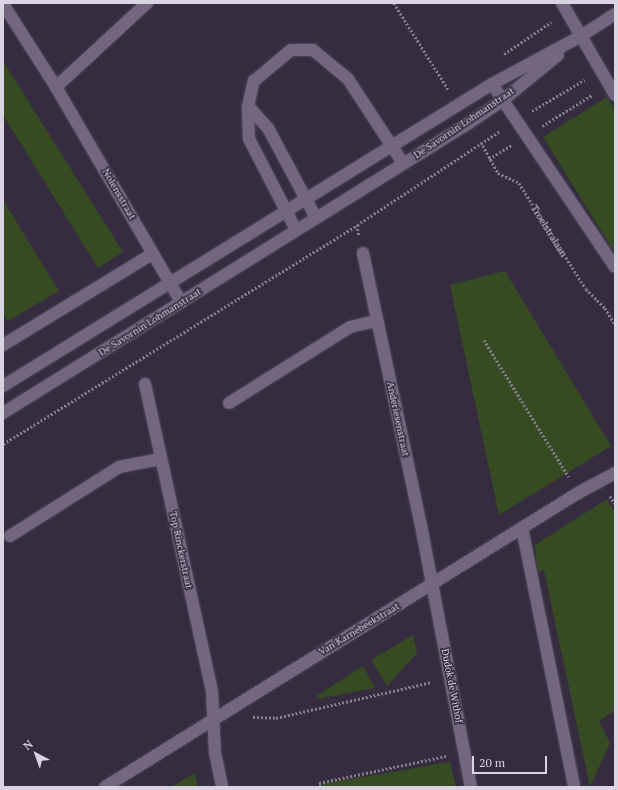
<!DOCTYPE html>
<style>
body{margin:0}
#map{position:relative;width:618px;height:790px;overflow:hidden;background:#352c40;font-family:"PT Serif",serif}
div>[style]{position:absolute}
.green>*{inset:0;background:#374b22}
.path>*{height:2.5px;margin-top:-1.25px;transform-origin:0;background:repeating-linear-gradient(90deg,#847d8e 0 2px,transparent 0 4px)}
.roads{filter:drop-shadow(0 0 1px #524a5b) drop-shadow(0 0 1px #524a5b)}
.service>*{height:12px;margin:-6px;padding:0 6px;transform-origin:6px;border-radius:6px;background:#72677f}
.minor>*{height:12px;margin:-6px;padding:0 6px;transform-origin:6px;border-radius:6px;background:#72677f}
.tertiary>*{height:12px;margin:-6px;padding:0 6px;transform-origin:6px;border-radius:6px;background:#72677f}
span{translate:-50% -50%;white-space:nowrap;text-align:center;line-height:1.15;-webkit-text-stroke:3px #352c40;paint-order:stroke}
.street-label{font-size:10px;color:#d9d4e1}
.frame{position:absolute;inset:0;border:4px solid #d9d4e1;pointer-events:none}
.north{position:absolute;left:16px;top:734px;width:40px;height:40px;-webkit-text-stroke:3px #352c40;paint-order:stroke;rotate:319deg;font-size:11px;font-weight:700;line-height:16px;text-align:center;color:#d9d4e1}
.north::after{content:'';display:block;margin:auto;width:14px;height:18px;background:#d9d4e1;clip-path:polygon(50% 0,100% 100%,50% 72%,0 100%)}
.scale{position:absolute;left:472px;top:756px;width:75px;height:18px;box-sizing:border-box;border:2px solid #d9d4e1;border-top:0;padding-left:5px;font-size:12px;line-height:14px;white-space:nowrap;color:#d9d4e1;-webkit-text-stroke:3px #352c40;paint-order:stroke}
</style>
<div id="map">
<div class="green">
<i style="clip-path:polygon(3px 61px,123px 252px,98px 268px,3px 115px)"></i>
<i style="clip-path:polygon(607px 97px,615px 109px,615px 253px,543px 137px)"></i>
<i style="clip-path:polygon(3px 200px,59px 291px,8px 321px,3px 314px)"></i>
<i style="clip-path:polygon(505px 271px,611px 446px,499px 515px,450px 285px)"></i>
<i style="clip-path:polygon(607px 499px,615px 512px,615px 710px,599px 721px,610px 743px,590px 787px,544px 570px,538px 572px,535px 545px)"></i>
<i style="clip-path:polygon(413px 635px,417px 653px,387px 686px,371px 660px)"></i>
<i style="clip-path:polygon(363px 666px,375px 688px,316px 699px,318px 695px)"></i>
<i style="clip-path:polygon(450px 762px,456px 787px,323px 787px,322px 784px)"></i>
<i style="clip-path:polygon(195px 773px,198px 787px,171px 787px)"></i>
</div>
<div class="path">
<i style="left:394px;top:3px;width:102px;rotate:57.9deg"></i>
<i style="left:504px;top:54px;width:57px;rotate:-34.2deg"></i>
<i style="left:532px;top:111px;width:61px;rotate:-30.8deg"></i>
<i style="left:542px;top:126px;width:59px;rotate:-31.8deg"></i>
<i style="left:481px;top:142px;width:35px;rotate:61deg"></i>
<i style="left:498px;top:173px;width:23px;rotate:25deg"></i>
<i style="left:519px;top:183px;width:125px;rotate:57.7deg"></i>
<i style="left:586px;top:289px;width:27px;rotate:45deg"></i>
<i style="left:605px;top:308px;width:19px;rotate:58deg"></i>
<i style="left:489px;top:159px;width:26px;rotate:-32deg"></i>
<i style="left:357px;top:225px;width:10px;rotate:79deg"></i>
<i style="left:484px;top:340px;width:161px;rotate:58.2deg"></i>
<i style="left:3px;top:444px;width:416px;rotate:-31.7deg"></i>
<i style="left:357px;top:225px;width:171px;rotate:-33.3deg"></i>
<i style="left:610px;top:496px;width:9px;rotate:58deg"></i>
<i style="left:253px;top:717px;width:23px;rotate:2deg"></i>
<i style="left:276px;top:718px;width:160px;rotate:-13deg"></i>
<i style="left:320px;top:787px;width:4px;rotate:-104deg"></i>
<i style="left:319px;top:783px;width:130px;rotate:-12deg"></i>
</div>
<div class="roads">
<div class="service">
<i style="left:229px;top:403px;width:143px;rotate:-32.1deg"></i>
<i style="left:350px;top:327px;width:28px;rotate:-13deg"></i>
<i style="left:522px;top:528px;width:264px;rotate:78.6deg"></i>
<i style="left:10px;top:536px;width:129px;rotate:-32.3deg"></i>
<i style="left:119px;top:467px;width:43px;rotate:-10.8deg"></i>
</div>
<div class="minor">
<i style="left:562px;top:3px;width:38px;rotate:60deg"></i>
<i style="left:3px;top:4px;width:98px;rotate:57.4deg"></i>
<i style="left:56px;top:87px;width:249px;rotate:59.8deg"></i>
<i style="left:56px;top:87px;width:124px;rotate:-42.7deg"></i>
<i style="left:248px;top:106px;width:30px;rotate:48deg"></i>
<i style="left:268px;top:128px;width:102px;rotate:61.9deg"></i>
<i style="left:296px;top:230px;width:102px;rotate:-117.3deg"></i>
<i style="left:249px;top:139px;width:33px;rotate:-92deg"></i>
<i style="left:248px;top:106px;width:26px;rotate:-77deg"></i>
<i style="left:254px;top:81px;width:48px;rotate:-40deg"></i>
<i style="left:291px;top:50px;width:22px"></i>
<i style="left:313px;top:50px;width:45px;rotate:39.6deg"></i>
<i style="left:348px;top:79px;width:100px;rotate:56.8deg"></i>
<i style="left:363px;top:253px;width:289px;rotate:78deg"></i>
<i style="left:423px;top:536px;width:256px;rotate:79.2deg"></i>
<i style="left:3px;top:345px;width:175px;rotate:-31.4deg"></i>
<i style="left:145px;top:384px;width:315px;rotate:77.7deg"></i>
<i style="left:212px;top:692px;width:61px;rotate:87.2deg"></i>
<i style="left:215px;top:753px;width:35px;rotate:78deg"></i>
<i style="left:105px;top:787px;width:557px;rotate:-31.86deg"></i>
<i style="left:578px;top:493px;width:42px;rotate:-28.4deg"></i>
</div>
<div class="tertiary">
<i style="left:581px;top:36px;width:68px;rotate:60deg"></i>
<i style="left:492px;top:84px;width:220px;rotate:56.1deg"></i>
<i style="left:3px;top:386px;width:575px;rotate:-31.7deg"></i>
<i style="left:492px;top:84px;width:101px;rotate:-28.3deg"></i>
<i style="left:581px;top:36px;width:40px;rotate:-32.9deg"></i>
<i style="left:3px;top:413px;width:549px;rotate:-31.89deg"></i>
<i style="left:469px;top:123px;width:41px;rotate:-34.1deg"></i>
<i style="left:503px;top:100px;width:71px;rotate:-39.3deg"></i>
</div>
</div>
<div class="street-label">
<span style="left:464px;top:123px;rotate:-34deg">De Savornin Lohmanstraat</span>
<span style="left:119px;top:194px;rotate:60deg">Nolensstraat</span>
<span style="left:549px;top:231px;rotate:58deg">Troelstralaan</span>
<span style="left:150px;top:322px;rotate:-32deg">De Savornin Lohmanstraat</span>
<span style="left:398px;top:419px;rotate:78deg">Anderiesenstraat</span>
<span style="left:181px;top:550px;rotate:78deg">Top Rinckerstraat</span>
<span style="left:359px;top:629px;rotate:-31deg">Van Karnebeekstraat</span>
<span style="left:452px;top:686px;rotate:79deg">Dudok de Withof</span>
</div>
<div class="frame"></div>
<div class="north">N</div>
<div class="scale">20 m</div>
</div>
